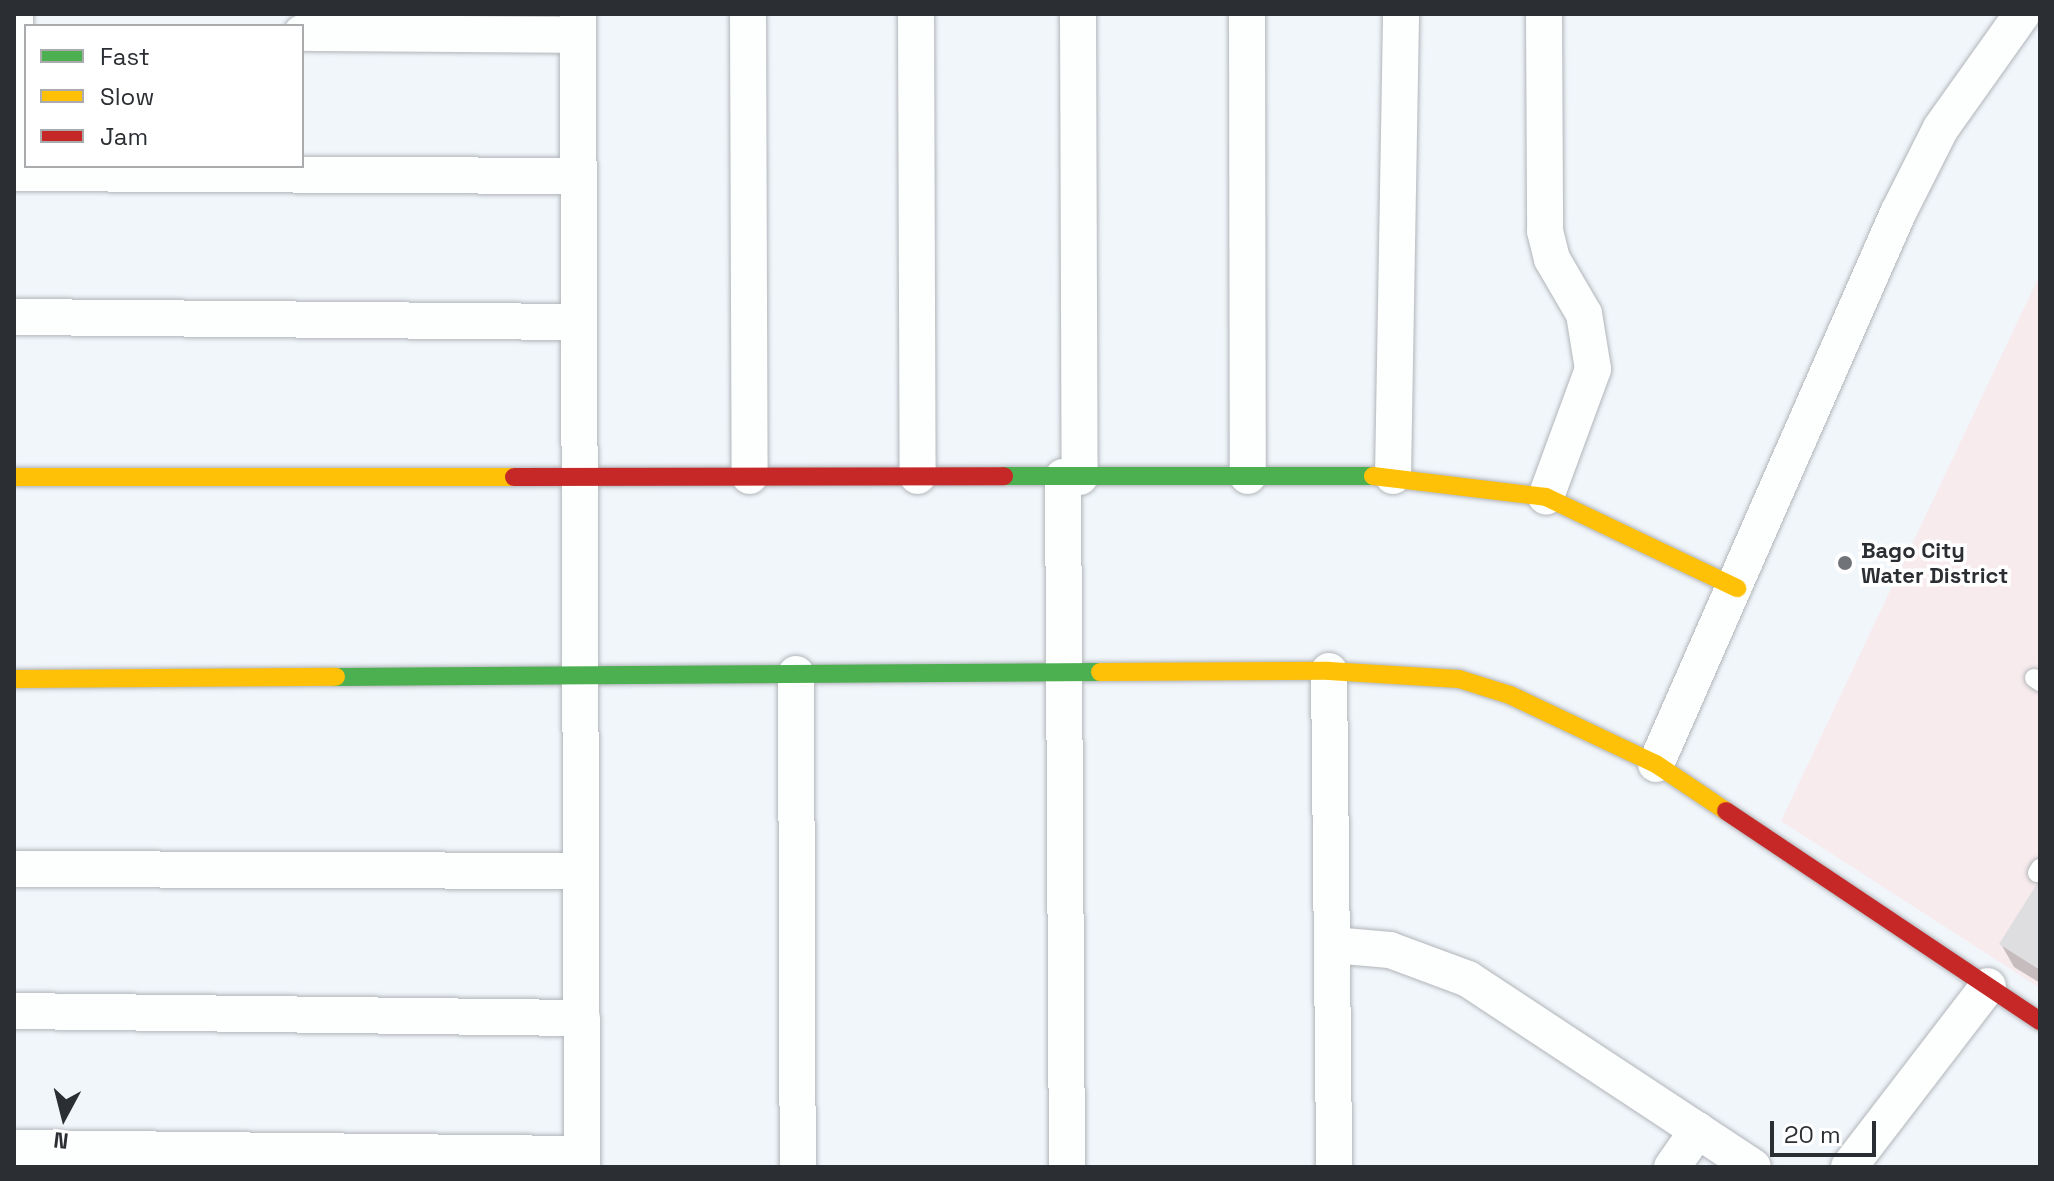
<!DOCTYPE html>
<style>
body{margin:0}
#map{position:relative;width:2054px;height:1181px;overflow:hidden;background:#f1f6fb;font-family:"Space Grotesk",sans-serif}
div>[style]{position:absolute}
.commercial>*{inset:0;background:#f8ebee}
.shadow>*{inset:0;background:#0003}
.building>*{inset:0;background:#dedddf}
.roads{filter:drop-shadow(0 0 2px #b1b5b9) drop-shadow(0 0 2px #b1b5b9)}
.lane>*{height:18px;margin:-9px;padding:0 9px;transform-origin:9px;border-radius:9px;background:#fdfefe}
.street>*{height:36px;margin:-18px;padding:0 18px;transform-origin:18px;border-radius:18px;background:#fdfefe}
.fast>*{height:18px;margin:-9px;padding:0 9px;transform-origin:9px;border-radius:9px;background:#4caf50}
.slow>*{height:18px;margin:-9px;padding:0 9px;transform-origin:9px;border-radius:9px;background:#ffc107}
.jam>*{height:18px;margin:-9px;padding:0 9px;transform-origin:9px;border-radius:9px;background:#c62828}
.dots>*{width:22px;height:22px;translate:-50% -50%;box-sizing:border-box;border:4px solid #fff;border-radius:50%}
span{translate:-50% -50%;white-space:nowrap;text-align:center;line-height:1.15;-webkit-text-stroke:7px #fff;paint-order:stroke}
.poi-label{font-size:22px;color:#2b2e32;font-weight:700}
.left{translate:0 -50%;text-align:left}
.frame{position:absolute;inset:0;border:16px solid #2b2e32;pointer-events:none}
.legend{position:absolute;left:24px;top:24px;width:280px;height:144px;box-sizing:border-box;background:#fff;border:2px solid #aaabad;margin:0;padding:10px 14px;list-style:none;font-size:24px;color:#2b2e32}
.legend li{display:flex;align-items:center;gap:16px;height:40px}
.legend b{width:40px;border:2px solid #aaabad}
.north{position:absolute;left:24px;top:1077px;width:80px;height:80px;-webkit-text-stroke:6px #fff;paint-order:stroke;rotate:187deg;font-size:22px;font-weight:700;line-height:32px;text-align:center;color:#2b2e32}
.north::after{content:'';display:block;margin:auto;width:28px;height:36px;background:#2b2e32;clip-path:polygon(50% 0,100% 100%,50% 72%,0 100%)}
.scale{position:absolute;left:1770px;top:1121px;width:106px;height:36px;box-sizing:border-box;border:4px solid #2b2e32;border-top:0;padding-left:10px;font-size:24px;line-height:28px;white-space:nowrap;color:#2b2e32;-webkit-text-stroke:6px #fff;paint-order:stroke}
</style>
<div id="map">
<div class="commercial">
<i style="clip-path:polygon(2040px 274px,2040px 988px,1781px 821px)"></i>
</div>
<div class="shadow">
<i style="clip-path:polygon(2040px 883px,2040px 983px,2014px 967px,2001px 944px)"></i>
</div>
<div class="building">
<i style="clip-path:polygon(2040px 879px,2040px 970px,1999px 944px)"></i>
</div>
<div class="roads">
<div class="lane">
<i style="left:2034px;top:678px;width:7px;rotate:34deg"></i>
<i style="left:2037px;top:873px;width:6px;rotate:-59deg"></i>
</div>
<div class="street">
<i style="left:15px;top:14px;width:159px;rotate:89.6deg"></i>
<i style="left:578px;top:14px;width:1153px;rotate:89.8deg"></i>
<i style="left:748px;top:14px;width:462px;rotate:89.8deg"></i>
<i style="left:916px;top:14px;width:462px;rotate:89.8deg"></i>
<i style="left:1078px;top:14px;width:463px;rotate:89.8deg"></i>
<i style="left:1247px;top:14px;width:462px;rotate:89.9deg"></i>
<i style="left:1544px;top:14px;width:217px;rotate:89.7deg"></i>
<i style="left:1545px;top:231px;width:29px;rotate:76deg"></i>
<i style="left:1552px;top:259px;width:64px;rotate:59.8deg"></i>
<i style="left:1584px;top:314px;width:56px;rotate:80.7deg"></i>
<i style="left:1593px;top:369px;width:136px;rotate:110.2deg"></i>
<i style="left:302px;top:33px;width:276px;rotate:0.4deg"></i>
<i style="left:14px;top:173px;width:563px;rotate:0.31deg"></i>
<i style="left:14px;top:317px;width:562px;rotate:0.51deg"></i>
<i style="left:1393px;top:476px;width:462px;rotate:-89deg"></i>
<i style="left:1063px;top:477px;width:690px;rotate:89.67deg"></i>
<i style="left:1329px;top:671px;width:496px;rotate:89.4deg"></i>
<i style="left:796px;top:674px;width:493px;rotate:89.8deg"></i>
<i style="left:1656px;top:764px;width:602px;rotate:-66.29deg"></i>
<i style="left:1898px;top:213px;width:95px;rotate:-63.2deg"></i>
<i style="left:1941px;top:128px;width:140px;rotate:-54.6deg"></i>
<i style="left:14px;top:869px;width:567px;rotate:0.2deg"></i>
<i style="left:1333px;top:945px;width:57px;rotate:5deg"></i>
<i style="left:1390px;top:950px;width:83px;rotate:20.4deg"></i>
<i style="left:1468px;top:979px;width:341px;rotate:33.4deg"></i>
<i style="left:14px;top:1011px;width:568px;rotate:0.71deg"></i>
<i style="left:14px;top:1148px;width:568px;rotate:0.61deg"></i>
<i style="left:1672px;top:1167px;width:45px;rotate:-54.9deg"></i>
<i style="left:1849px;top:1167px;width:228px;rotate:-52.5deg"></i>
</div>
<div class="fast">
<i style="left:1004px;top:476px;width:369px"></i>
<i style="left:336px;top:677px;width:764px;rotate:-0.37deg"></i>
</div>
<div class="slow">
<i style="left:1373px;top:476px;width:174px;rotate:6.9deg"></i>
<i style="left:1546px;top:497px;width:212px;rotate:25.5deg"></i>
<i style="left:14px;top:477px;width:500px"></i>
<i style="left:1100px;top:672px;width:229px;rotate:-0.3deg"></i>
<i style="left:1329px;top:671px;width:130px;rotate:3.5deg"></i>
<i style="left:1459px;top:679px;width:53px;rotate:17.4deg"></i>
<i style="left:1510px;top:695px;width:161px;rotate:25.3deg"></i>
<i style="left:1656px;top:764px;width:84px;rotate:33.9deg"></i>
<i style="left:14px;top:679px;width:322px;rotate:-0.4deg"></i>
</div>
<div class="jam">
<i style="left:514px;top:477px;width:490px;rotate:-0.1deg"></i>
<i style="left:1726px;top:811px;width:378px;rotate:33.8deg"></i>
</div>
</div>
<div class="dots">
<i style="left:1845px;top:563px;background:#707478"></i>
</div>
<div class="poi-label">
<span class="left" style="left:1861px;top:563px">Bago City<br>Water District</span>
</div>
<div class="frame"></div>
<ul class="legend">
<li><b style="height:10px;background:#4caf50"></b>Fast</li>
<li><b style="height:10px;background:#ffc107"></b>Slow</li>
<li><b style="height:10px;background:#c62828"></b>Jam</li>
</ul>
<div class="north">N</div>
<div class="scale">20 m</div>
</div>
